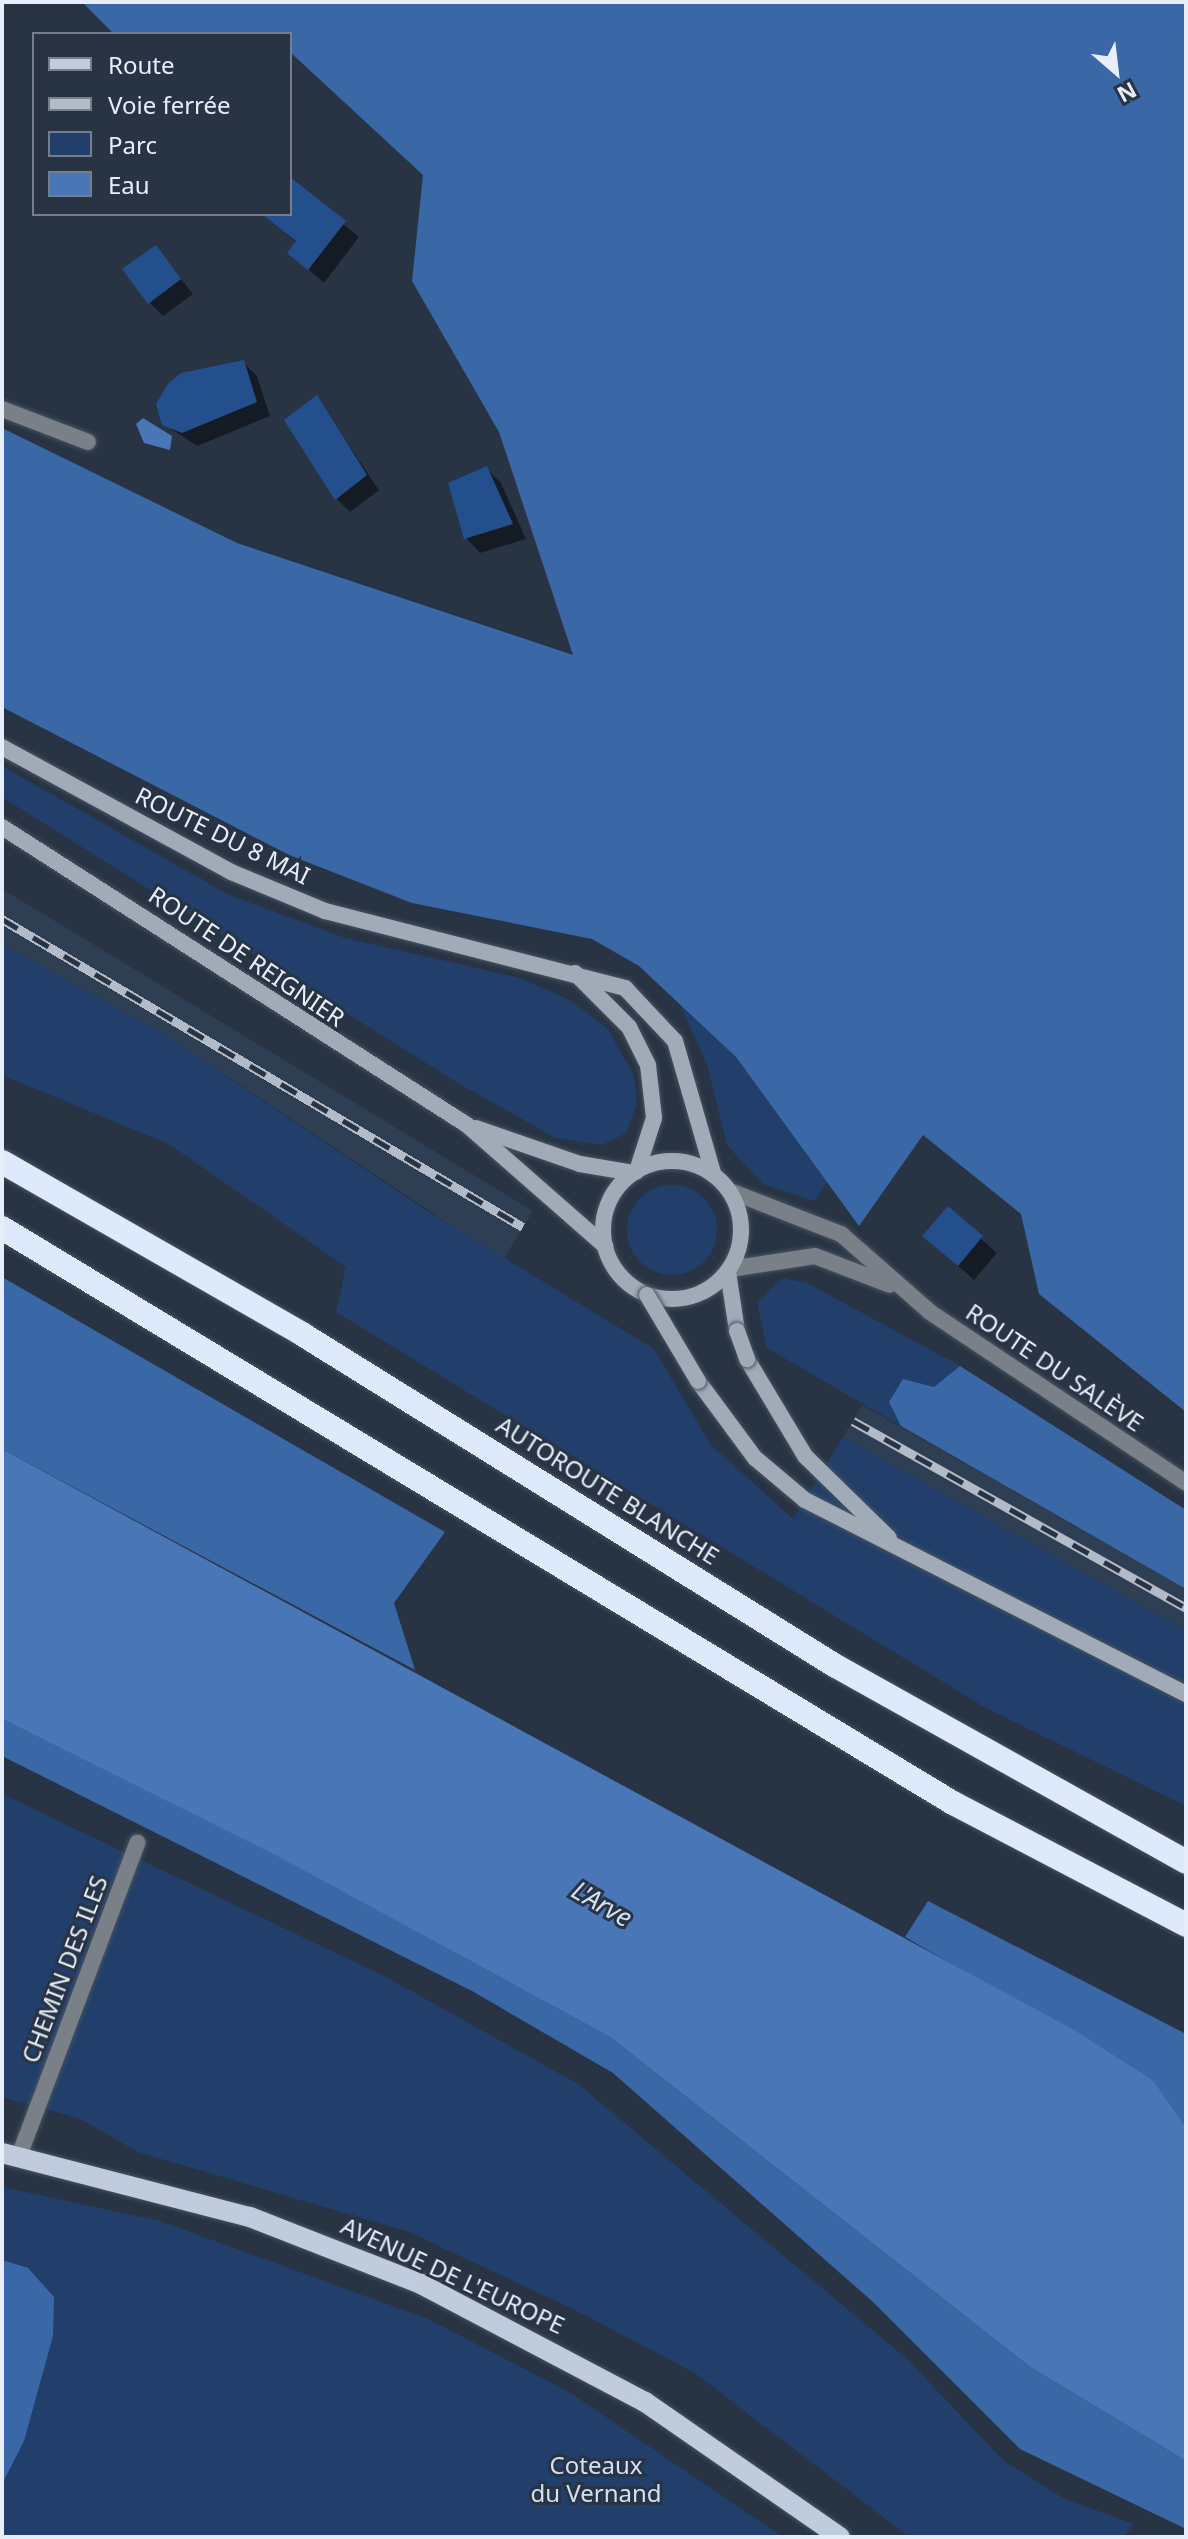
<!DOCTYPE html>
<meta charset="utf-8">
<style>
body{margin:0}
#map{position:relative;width:1188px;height:2539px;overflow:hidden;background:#283444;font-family:"Noto Sans",sans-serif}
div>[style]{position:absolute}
.built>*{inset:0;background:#2e3e53}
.green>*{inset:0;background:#213f6a}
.round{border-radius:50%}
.forest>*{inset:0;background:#3a68a7}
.water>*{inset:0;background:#4876b7}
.shadow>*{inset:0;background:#0007}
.building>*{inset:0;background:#23508d}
.roads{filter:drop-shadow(0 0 2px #475261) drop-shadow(0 0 2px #475261)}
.minor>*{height:16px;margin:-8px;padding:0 8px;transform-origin:8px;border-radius:8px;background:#7a8088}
.tertiary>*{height:16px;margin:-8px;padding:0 8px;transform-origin:8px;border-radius:8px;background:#7a8088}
.secondary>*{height:16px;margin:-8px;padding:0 8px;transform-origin:8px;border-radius:8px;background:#a1abb8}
.secondary>.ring{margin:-8px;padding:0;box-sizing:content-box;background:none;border:16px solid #a1abb8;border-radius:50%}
.primary>*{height:20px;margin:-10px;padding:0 10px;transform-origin:10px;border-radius:10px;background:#c0ccde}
.motorway>*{height:24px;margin:-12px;padding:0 12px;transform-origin:12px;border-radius:12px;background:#deeafb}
.rail>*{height:9px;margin-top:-4.5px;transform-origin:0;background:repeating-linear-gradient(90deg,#283444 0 18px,#b3bbc8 0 36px);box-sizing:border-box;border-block:2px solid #b3bbc8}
.bridges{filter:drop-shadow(0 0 2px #475261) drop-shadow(0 0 2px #475261)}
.secondary-bridge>*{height:16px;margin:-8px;padding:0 8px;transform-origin:8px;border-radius:8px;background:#a1abb8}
span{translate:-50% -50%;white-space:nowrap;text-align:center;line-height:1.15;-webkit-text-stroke:6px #283444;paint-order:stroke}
.street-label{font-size:24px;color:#e7eef9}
.park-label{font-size:24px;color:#d3e0f3}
.water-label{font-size:26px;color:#d4e1f3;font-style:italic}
.frame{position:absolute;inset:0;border:4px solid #e7eef9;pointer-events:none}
.legend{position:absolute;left:32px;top:32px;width:260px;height:184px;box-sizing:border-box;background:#283444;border:2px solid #747e8c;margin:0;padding:10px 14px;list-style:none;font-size:24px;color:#e7eef9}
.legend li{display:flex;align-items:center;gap:16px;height:40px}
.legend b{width:40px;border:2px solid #747e8c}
.north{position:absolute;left:1076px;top:32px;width:80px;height:80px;-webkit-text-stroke:6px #283444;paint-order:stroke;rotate:152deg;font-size:22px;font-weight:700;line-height:32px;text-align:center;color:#e7eef9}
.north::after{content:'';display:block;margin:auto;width:28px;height:36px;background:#e7eef9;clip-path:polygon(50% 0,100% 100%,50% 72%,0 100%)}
</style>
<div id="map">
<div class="built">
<i style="clip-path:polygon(2px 889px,533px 1211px,503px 1260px,168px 1037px,2px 944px)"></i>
<i style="clip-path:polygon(862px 1405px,1186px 1589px,1186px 1631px,843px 1437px)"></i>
</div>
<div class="green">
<i style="clip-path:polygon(2px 766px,229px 895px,345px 938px,520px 978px,570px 1000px,608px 1029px,634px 1076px,637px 1103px,626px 1133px,602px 1145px,556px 1138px,458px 1083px,2px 797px)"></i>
<i style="clip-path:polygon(2px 944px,168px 1037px,419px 1206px,654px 1349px,711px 1445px,793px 1519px,843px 1437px,1186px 1631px,1186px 1806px,986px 1708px,336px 1312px,346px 1267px,169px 1144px,2px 1075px)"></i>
<i style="clip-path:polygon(678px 1000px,736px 1057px,827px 1182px,814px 1201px,763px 1184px,727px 1145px,707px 1065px)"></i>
<i class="round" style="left:627px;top:1185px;width:90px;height:90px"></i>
<i style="clip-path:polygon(783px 1278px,807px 1283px,960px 1366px,934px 1387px,889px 1402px,901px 1426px,767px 1348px,757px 1302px)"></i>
<i style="clip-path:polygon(2px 1794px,386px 1977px,578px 2084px,907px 2359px,1005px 2462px,1063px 2498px,1133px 2524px,1124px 2537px,909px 2537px,695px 2373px,577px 2311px,409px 2232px,138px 2152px,81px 2119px,2px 2097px)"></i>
<i style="clip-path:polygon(2px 2187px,160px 2221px,428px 2319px,569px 2392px,783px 2537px,2px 2537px)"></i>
</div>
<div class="forest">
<i style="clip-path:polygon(82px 2px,1186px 2px,1186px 1412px,1039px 1294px,1021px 1214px,923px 1135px,859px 1226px,736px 1057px,639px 966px,592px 939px,412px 903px,289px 855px,2px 707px,2px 428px,237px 543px,573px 655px,499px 432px,412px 281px,423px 175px,290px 52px,290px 34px,114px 34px)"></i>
<i style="clip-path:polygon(2px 1277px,445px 1532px,394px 1603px,415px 1670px,2px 1449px)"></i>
<i style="clip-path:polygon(960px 1366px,1186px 1510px,1186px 1589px,901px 1426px,889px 1402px,903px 1379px,934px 1387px)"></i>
<i style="clip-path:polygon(2px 1719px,282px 1858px,610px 2037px,1030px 2367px,1186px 2461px,1186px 2529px,1020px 2449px,873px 2302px,613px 2073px,472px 1991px,2px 1756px)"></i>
<i style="clip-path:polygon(928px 1901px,1186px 2034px,1186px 2127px,1154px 2081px,905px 1937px)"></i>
<i style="clip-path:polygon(2px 2260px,28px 2268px,54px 2297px,53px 2336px,24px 2441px,2px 2484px)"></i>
</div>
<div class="water">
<i style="clip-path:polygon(143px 418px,172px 436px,170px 450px,144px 443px,136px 424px)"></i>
<i style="clip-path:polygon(2px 1449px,1074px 2030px,1154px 2081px,1186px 2127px,1186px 2461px,1030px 2367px,610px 2037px,281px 1858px,2px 1719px)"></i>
</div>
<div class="shadow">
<i style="clip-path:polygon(292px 181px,359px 237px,324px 283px,289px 253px,297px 243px,265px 214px,290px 214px)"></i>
<i style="clip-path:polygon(156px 248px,193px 294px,163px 316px,149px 302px)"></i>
<i style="clip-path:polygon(244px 363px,257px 376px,270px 416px,197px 446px,164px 424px)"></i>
<i style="clip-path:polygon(316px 397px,379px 490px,350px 512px,336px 498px)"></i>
<i style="clip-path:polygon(487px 469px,501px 483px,526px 539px,480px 553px,466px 538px)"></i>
<i style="clip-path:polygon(948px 1209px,997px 1253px,974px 1280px,925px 1236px)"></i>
</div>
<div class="building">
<i style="clip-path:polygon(290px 177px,346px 221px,308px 270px,287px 253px,296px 241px,262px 214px,290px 214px)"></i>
<i style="clip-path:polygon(156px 245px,181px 279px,148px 304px,122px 269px)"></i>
<i style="clip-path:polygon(244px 360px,257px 402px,182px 433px,162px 425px,156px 404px,168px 384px,181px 373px)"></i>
<i style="clip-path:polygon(317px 395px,367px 475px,335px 500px,284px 420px)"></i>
<i style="clip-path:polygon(487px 466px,513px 524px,464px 539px,448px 483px)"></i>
<i style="clip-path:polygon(948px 1206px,983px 1236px,958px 1266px,922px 1236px)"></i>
</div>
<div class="roads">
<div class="minor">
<i style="left:2px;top:409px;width:92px;rotate:21deg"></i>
<i style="left:19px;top:2156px;width:335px;rotate:-69.3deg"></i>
</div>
<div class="tertiary">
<i style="left:730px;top:1191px;width:119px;rotate:21.2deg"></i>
<i style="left:841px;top:1234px;width:118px;rotate:41.2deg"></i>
<i style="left:930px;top:1312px;width:308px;rotate:33.7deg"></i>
<i style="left:730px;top:1269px;width:86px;rotate:-8.7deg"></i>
<i style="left:815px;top:1256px;width:80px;rotate:21.1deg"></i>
</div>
<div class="secondary">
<i style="left:2px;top:747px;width:261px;rotate:28.6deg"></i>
<i style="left:231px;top:872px;width:102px;rotate:22.5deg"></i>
<i style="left:325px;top:911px;width:310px;rotate:14.4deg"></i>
<i style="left:625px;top:988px;width:73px;rotate:46.7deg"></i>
<i style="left:675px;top:1041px;width:137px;rotate:73.9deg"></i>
<i style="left:2px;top:827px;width:552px;rotate:32.65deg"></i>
<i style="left:467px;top:1125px;width:184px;rotate:41.2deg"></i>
<i style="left:575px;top:973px;width:76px;rotate:45deg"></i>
<i style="left:629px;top:1027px;width:42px;rotate:63.4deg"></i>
<i style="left:648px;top:1065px;width:53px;rotate:83.5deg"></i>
<i style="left:654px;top:1118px;width:56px;rotate:107.8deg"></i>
<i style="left:476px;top:1128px;width:110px;rotate:19.1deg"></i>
<i style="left:580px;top:1164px;width:54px;rotate:9.6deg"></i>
<i class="ring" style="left:603px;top:1161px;width:122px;height:122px"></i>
<i style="left:728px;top:1272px;width:60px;rotate:81.3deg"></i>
<i style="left:747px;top:1359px;width:113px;rotate:59.1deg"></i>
<i style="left:805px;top:1456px;width:117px;rotate:44.3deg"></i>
<i style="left:698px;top:1381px;width:96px;rotate:53.5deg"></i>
<i style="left:755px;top:1458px;width:65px;rotate:40deg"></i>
<i style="left:805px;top:1500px;width:428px;rotate:27deg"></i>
</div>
<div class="primary">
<i style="left:2px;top:2153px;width:256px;rotate:14.5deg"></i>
<i style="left:250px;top:2217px;width:184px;rotate:21.4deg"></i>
<i style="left:421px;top:2284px;width:253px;rotate:27.8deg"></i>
<i style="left:645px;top:2402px;width:237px;rotate:34.7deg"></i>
</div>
<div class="motorway">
<i style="left:2px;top:1162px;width:346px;rotate:29.8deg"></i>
<i style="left:302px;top:1334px;width:627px;rotate:31.89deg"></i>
<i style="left:834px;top:1665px;width:403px;rotate:29.2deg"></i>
<i style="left:2px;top:1228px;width:1111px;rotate:31.16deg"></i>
<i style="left:953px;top:1803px;width:263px;rotate:27.6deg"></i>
</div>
</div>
<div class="rail">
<i style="left:2px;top:919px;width:605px;rotate:30.59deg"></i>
<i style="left:853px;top:1421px;width:382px;rotate:29.3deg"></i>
</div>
<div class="bridges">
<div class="secondary-bridge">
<i style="left:647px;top:1295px;width:100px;rotate:59.3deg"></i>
<i style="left:737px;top:1331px;width:30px;rotate:70deg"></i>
</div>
</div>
<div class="street-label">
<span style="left:223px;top:835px;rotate:26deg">ROUTE DU 8 MAI</span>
<span style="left:247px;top:956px;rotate:34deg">ROUTE DE REIGNIER</span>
<span style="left:1055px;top:1367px;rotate:34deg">ROUTE DU SALÈVE</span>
<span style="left:608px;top:1490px;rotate:32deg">AUTOROUTE BLANCHE</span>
<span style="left:64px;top:1969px;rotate:-69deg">CHEMIN DES ILES</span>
<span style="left:453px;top:2275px;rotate:25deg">AVENUE DE L'EUROPE</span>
</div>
<div class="park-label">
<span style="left:596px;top:2479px">Coteaux<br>du Vernand</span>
</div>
<div class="water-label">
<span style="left:602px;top:1904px;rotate:30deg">L'Arve</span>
</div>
<div class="frame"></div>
<ul class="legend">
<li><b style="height:10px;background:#c0ccde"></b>Route</li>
<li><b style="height:10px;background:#b3bbc8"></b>Voie ferrée</li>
<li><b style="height:22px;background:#213f6a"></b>Parc</li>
<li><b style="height:22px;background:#4876b7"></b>Eau</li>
</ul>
<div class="north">N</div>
</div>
